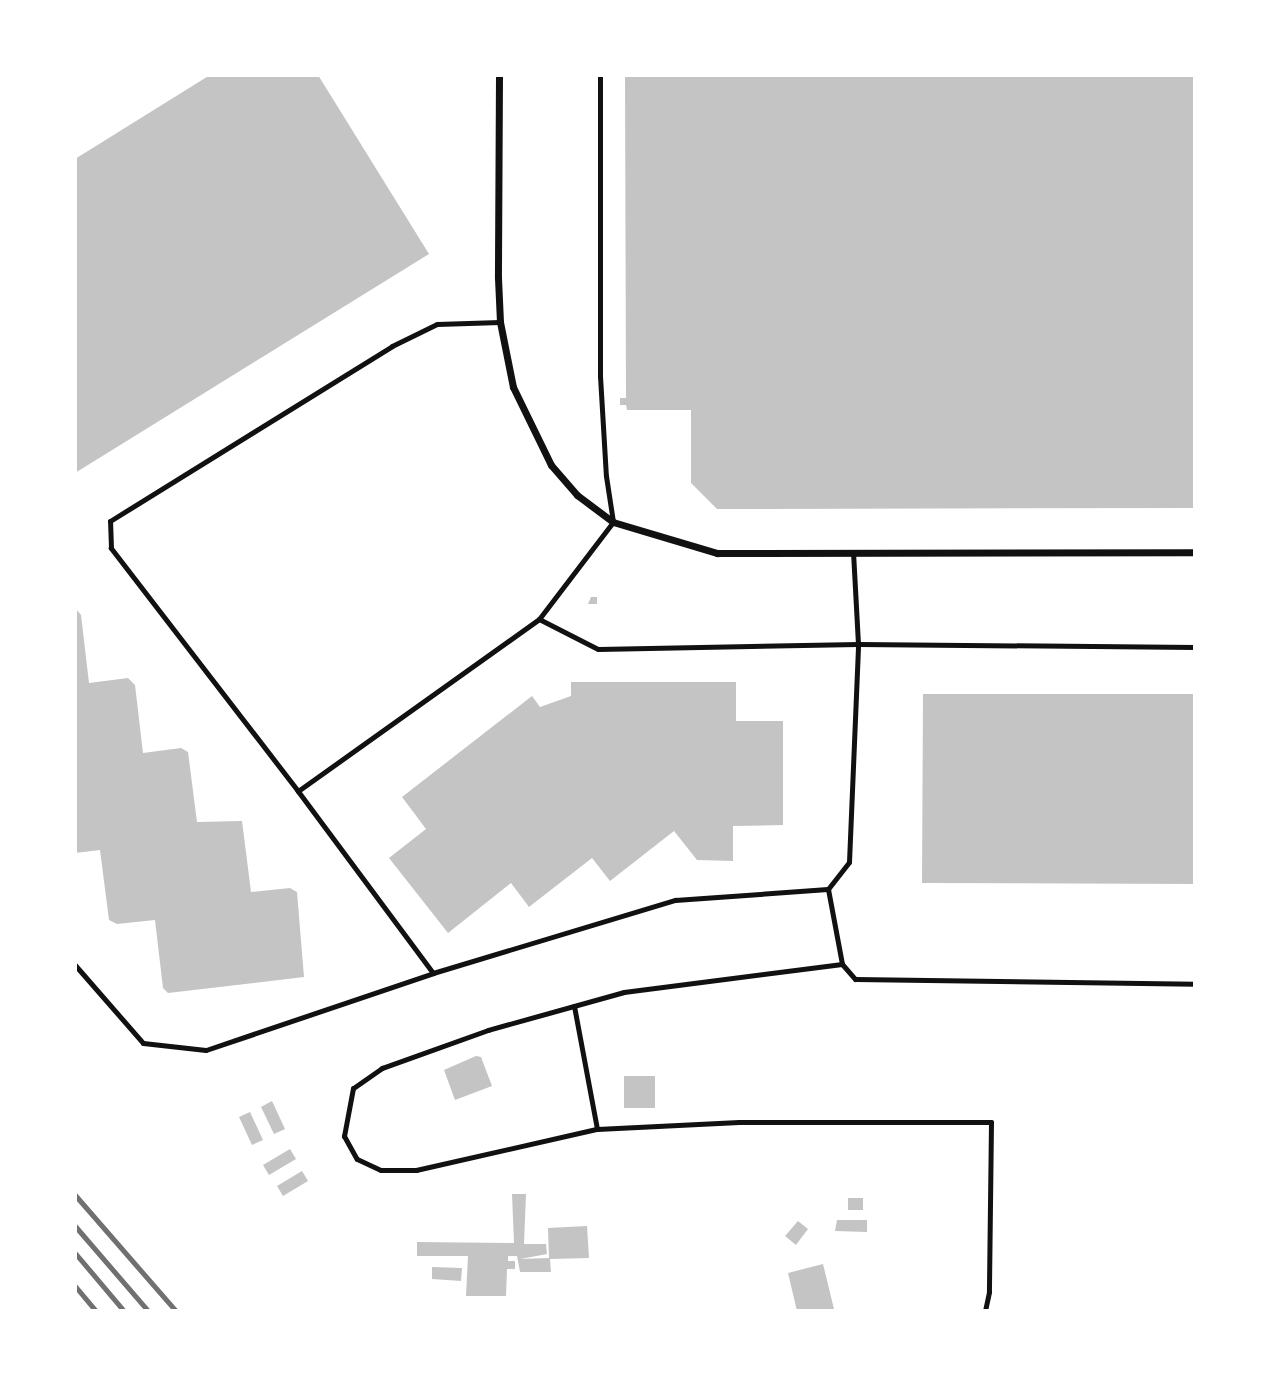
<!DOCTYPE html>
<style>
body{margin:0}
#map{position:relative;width:1270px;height:1386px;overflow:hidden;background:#fff;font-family:Helvetica,sans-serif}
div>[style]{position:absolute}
.building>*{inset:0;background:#c4c4c4}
.service>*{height:5px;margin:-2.5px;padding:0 2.5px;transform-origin:2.5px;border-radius:2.5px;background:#111}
.minor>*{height:7px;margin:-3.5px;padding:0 3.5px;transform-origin:3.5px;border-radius:3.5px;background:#111}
.rail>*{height:5px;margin:-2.5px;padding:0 2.5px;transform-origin:2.5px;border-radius:2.5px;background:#707070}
span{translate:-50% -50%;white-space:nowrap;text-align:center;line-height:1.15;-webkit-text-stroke:6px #fff;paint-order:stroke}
.frame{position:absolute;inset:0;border:77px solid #fff;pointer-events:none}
</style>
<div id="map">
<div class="building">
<i style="clip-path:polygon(210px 75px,318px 75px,429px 254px,75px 473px,75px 159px)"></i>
<i style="clip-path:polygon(625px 75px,1195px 75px,1195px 508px,717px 509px,691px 483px,691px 410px,627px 410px,626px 405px,620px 405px,620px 398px,626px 398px)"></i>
<i style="clip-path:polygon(591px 597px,597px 597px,597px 604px,588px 604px)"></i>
<i style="clip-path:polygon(75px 608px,81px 615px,89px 683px,128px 678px,135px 685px,143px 753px,181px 748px,188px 752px,197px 822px,242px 821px,251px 892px,290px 888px,297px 892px,304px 977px,168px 993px,163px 988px,155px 920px,117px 924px,109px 920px,100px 850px,75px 853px)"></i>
<i style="clip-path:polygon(571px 682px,736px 682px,736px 721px,783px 721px,783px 825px,733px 826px,733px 861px,697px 860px,674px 831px,610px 881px,592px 858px,529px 907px,511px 883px,448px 933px,389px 858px,426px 829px,402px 797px,532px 696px,540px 707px,571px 696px)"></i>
<i style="clip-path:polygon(923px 694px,1195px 694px,1195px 884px,922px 883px)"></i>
<i style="clip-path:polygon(476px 1056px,481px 1057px,492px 1086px,455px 1100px,444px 1070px)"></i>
<i style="clip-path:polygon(624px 1076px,655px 1076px,655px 1108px,624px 1108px)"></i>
<i style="clip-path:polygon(272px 1101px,285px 1129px,274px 1134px,261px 1107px)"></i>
<i style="clip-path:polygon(250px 1112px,263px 1140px,252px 1145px,239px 1117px)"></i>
<i style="clip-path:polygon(290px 1149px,296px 1159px,269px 1175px,263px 1165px)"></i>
<i style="clip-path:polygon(302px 1171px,308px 1181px,283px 1196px,277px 1186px)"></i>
<i style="clip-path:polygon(512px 1194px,526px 1194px,524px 1244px,546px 1244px,547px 1254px,520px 1259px,549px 1258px,548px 1228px,587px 1226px,589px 1258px,550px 1259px,551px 1272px,520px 1272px,517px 1256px,508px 1256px,508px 1261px,515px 1261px,515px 1269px,507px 1269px,506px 1296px,466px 1296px,468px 1256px,417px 1256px,417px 1242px,514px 1243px)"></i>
<i style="clip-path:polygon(848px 1198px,863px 1198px,863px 1210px,848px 1210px)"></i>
<i style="clip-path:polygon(837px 1220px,867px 1220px,867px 1232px,835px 1231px)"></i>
<i style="clip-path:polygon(798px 1221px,808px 1229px,796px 1245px,785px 1236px)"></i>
<i style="clip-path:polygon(823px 1264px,834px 1309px,841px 1311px,797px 1311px,788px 1273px)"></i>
<i style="clip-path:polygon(432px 1267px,462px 1268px,461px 1281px,432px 1279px)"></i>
</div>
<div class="service">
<i style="left:600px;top:75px;width:301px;rotate:90deg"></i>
<i style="left:600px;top:376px;width:100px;rotate:86.6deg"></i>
<i style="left:606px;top:476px;width:47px;rotate:81.3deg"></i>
<i style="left:613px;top:522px;width:122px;rotate:127.3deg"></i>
<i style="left:539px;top:619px;width:66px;rotate:27deg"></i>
<i style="left:598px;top:649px;width:260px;rotate:-1.1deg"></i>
<i style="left:858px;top:644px;width:337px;rotate:0.5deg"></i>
<i style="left:298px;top:791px;width:307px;rotate:-127.6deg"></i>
<i style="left:111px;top:548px;width:27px;rotate:-92deg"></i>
<i style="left:110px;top:521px;width:332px;rotate:-31.8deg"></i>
<i style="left:392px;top:346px;width:50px;rotate:-26.1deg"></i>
<i style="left:437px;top:324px;width:63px;rotate:-1.8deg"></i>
<i style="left:828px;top:889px;width:76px;rotate:79.4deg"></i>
<i style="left:842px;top:964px;width:20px;rotate:49deg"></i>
<i style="left:855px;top:979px;width:340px;rotate:0.8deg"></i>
<i style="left:842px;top:964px;width:220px;rotate:172.7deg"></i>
<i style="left:624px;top:992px;width:141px;rotate:164.4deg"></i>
<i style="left:488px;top:1030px;width:113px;rotate:160.3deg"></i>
<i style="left:382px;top:1068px;width:35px;rotate:145deg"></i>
<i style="left:353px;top:1088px;width:49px;rotate:100.6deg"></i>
<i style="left:344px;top:1136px;width:26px;rotate:61deg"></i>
<i style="left:357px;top:1159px;width:26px;rotate:25deg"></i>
<i style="left:381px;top:1170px;width:35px"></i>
<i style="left:416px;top:1170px;width:186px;rotate:-12.8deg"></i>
<i style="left:597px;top:1129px;width:142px;rotate:-2.8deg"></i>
<i style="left:739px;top:1122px;width:252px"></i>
<i style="left:991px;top:1122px;width:170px;rotate:90.7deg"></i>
<i style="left:989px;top:1292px;width:19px;rotate:102deg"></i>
<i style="left:75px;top:965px;width:103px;rotate:48.9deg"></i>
<i style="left:143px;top:1043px;width:63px;rotate:6.3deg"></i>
<i style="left:206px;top:1050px;width:240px;rotate:-18.7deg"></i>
<i style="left:433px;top:973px;width:253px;rotate:-16.8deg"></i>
<i style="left:675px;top:900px;width:153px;rotate:-4.1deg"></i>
<i style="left:828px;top:889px;width:34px;rotate:-52deg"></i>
<i style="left:849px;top:862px;width:218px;rotate:-87.6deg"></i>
<i style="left:858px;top:644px;width:91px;rotate:-93.1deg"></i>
<i style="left:433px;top:973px;width:227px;rotate:-126.6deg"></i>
<i style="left:298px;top:791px;width:296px;rotate:-35.5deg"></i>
<i style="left:574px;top:1006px;width:125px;rotate:79.4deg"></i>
</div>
<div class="minor">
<i style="left:499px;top:75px;width:203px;rotate:90.3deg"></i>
<i style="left:498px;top:278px;width:44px;rotate:87.4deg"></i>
<i style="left:500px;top:322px;width:66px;rotate:78.7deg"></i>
<i style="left:513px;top:387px;width:87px;rotate:64deg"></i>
<i style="left:551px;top:465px;width:40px;rotate:49deg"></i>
<i style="left:577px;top:495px;width:45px;rotate:36.9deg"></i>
<i style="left:613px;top:522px;width:109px;rotate:16.6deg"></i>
<i style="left:717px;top:553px;width:478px;rotate:-0.1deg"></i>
</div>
<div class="rail">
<i style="left:75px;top:1195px;width:154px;rotate:49deg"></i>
<i style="left:75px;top:1226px;width:112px;rotate:49.3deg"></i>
<i style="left:75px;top:1253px;width:76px;rotate:49.8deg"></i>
<i style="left:75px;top:1286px;width:33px;rotate:50deg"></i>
</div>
<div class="frame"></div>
</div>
